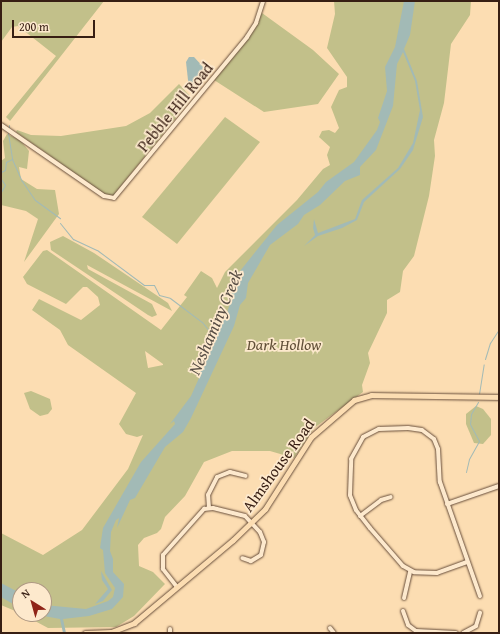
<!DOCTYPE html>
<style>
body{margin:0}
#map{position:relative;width:500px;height:634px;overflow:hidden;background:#fcddb2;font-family:"Gentium Book Plus",serif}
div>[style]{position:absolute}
.green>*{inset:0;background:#c2c08a}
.water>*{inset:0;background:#a2bab6}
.stream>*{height:1px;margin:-0.5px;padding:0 0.5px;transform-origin:0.5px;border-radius:0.5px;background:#a2bab6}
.roads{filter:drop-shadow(0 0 1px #684e3b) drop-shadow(0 0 1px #684e3b)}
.minor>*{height:4px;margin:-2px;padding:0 2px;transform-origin:2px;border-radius:2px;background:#fde9cd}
.major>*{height:5px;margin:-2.5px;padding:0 2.5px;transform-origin:2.5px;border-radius:2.5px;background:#fcddb2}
span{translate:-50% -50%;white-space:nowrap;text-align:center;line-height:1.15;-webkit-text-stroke:3.5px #fde9cd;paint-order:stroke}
.street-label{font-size:16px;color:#371e13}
.park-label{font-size:16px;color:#614f37;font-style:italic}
.water-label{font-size:17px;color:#574d44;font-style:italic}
.frame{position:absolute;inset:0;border:2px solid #371e13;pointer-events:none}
.north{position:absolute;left:12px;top:582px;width:40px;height:40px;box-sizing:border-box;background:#fde9cd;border:1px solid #ae9883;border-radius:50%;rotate:323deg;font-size:11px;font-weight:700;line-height:16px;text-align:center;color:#371e13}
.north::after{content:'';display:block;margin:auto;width:14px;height:18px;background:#8f2418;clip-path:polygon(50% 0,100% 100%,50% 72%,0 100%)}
.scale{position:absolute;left:12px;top:20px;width:83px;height:18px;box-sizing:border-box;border:2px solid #371e13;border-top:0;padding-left:5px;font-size:12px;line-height:14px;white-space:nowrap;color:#371e13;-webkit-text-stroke:3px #fde9cd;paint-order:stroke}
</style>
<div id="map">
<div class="green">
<i style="clip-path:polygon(1px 1px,104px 1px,10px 121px,6px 117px,56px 56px,18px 26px,12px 27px,1px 42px)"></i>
<i style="clip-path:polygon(evenodd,334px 1px,471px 1px,470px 15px,451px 44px,444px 103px,434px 140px,435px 156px,429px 196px,414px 256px,403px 271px,400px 292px,387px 300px,387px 313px,368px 353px,370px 363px,362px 385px,363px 392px,314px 428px,294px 458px,270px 451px,232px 451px,204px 462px,185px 496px,165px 517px,161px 529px,157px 533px,144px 538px,138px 545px,139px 566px,153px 572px,165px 584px,134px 616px,116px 627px,48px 628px,22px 614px,44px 614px,44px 590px,20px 590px,20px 613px,1px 605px,1px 533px,43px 555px,82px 530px,128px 469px,143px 435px,137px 437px,126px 434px,119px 424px,136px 393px,68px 345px,60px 330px,32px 310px,39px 299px,81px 320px,100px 305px,98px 297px,87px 287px,83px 287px,66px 304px,27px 284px,23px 277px,43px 251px,47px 250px,161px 330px,187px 297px,184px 295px,201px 271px,212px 278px,217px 288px,225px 272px,297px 200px,323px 169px,330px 165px,327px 155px,330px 147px,319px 137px,322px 131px,329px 130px,335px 133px,339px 128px,331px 107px,339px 90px,347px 87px,347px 77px,327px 48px,335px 14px,334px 1px,145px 351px,163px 364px,163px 365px,148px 368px,145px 351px)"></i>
<i style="clip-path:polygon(262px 13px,313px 50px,339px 74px,318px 104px,264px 112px,214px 80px,242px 45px)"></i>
<i style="clip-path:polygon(179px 84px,192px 98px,113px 196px,107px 196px,16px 132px,17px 130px,31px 135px,61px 136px,126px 126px,150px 113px)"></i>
<i style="clip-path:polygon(225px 117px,260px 142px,177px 244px,142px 217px)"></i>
<i style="clip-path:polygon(7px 134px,20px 140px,29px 151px,27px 169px,19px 167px,21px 179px,37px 189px,55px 190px,59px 214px,24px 262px,38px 219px,26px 211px,1px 205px,1px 161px,5px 158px,3px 141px)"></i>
<i style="clip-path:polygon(63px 236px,94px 253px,168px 303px,172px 311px,87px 265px,88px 269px,152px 304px,157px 315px,152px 317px,148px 315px,51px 250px,50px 242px)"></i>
<i style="clip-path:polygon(31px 391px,50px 399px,52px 409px,48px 414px,40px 416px,30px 409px,24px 393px)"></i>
<i style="clip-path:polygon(476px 406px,483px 409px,491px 419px,491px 435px,483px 444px,474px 443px,466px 424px,466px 414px)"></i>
</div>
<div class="water">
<i style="clip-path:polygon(404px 1px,415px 1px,410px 35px,404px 49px,417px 81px,423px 117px,413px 150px,400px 169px,364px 202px,357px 220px,342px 228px,318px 236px,304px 246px,315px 235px,313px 228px,314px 219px,318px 233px,355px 219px,362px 200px,398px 168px,413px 143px,420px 110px,415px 81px,403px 52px,397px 64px,393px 106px,376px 150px,360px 167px,360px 175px,345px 181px,320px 205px,304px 215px,298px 224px,270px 245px,248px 283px,246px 298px,240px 305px,234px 326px,191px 418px,183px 432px,165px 447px,135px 498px,130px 500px,117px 528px,119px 518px,116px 520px,111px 532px,110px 551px,113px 559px,113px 572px,124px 584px,123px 597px,112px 609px,89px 616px,63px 619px,66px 633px,63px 633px,60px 619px,33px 614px,44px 614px,44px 605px,86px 609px,108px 601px,113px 597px,115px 588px,105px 573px,103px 550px,100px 548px,103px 528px,141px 462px,175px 424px,174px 421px,170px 424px,191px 396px,199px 378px,198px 373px,205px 352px,215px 338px,227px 313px,231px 300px,231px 289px,240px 271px,277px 225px,318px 192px,326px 182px,354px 162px,377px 130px,380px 122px,378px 118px,387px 91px,385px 67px,395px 47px)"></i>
<i style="clip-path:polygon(189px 57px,194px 57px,206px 70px,195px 85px,189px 89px,186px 62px)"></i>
<i style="clip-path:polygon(101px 571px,112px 590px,103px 601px,95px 604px,108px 589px,102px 580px)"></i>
<i style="clip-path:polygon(1px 583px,20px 593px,20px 608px,1px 597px)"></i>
</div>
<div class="stream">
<i style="left:9px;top:125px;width:2px;rotate:90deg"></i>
<i style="left:8px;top:133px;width:26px;rotate:81deg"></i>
<i style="left:12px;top:159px;width:24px;rotate:66deg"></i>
<i style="left:22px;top:181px;width:23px;rotate:56deg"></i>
<i style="left:35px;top:200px;width:31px;rotate:36deg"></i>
<i style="left:1px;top:172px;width:4px;rotate:-27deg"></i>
<i style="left:5px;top:170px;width:8px;rotate:-83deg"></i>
<i style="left:6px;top:162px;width:7px;rotate:-27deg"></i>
<i style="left:1px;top:179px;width:7px;rotate:56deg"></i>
<i style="left:5px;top:185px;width:8px;rotate:120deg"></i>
<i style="left:60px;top:223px;width:21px;rotate:51deg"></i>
<i style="left:73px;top:239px;width:26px;rotate:25deg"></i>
<i style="left:97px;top:250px;width:59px;rotate:36.7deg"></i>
<i style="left:144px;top:285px;width:10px"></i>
<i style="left:154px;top:285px;width:11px;rotate:63deg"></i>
<i style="left:159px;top:295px;width:11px;rotate:15deg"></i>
<i style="left:170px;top:298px;width:40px;rotate:37deg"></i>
<i style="left:202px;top:322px;width:21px;rotate:51deg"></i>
<i style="left:485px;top:359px;width:17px;rotate:-73deg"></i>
<i style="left:490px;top:343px;width:17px;rotate:-57deg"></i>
<i style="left:479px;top:394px;width:30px;rotate:-81deg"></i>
<i style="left:466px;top:472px;width:13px;rotate:-77deg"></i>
<i style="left:469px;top:459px;width:21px;rotate:-61deg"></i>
<i style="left:479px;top:441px;width:19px;rotate:-118deg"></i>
<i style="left:470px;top:424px;width:10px;rotate:-84deg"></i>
<i style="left:471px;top:414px;width:14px;rotate:-60deg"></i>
</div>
<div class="roads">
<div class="minor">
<i style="left:1px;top:125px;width:125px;rotate:34.6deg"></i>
<i style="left:104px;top:196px;width:10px;rotate:11deg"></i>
<i style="left:114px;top:198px;width:209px;rotate:-50.4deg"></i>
<i style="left:247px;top:37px;width:17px;rotate:-57deg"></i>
<i style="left:256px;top:23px;width:23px;rotate:-72deg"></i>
<i style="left:447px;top:504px;width:55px;rotate:-19.1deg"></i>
<i style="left:209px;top:508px;width:13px;rotate:-94deg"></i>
<i style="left:208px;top:495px;width:20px;rotate:-63deg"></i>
<i style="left:217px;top:477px;width:14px;rotate:-21deg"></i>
<i style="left:230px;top:472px;width:16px;rotate:14deg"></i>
<i style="left:360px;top:516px;width:26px;rotate:-37deg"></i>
<i style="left:381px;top:500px;width:10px;rotate:-17deg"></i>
<i style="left:467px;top:562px;width:32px;rotate:160deg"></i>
<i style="left:437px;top:573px;width:23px;rotate:-178deg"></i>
<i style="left:414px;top:572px;width:13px;rotate:-151deg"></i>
<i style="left:403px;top:566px;width:50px;rotate:-131deg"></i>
<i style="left:370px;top:528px;width:23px;rotate:-128deg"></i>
<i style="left:356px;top:510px;width:16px;rotate:-112deg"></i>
<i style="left:350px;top:495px;width:36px;rotate:-88deg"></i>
<i style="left:351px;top:459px;width:25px;rotate:-61deg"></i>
<i style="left:363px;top:437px;width:18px;rotate:-27deg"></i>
<i style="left:379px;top:429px;width:29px;rotate:-2deg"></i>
<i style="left:408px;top:428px;width:14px;rotate:8deg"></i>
<i style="left:422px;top:430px;width:15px;rotate:37deg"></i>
<i style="left:434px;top:439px;width:11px;rotate:68deg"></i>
<i style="left:438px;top:449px;width:33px;rotate:87deg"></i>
<i style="left:440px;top:482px;width:121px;rotate:70.7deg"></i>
<i style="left:177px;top:587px;width:23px;rotate:-128deg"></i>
<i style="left:163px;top:569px;width:14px;rotate:-90deg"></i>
<i style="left:163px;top:555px;width:62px;rotate:-48.3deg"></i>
<i style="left:204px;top:509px;width:9px;rotate:-6deg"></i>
<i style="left:213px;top:508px;width:33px;rotate:14deg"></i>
<i style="left:245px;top:516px;width:22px;rotate:47deg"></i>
<i style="left:260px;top:532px;width:11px;rotate:68deg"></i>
<i style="left:264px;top:542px;width:13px;rotate:103deg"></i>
<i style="left:261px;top:555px;width:12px;rotate:149deg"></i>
<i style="left:251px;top:561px;width:9px;rotate:-162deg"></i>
<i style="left:404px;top:598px;width:28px;rotate:-77deg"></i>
<i style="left:403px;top:611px;width:15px;rotate:70deg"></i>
<i style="left:408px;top:625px;width:10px;rotate:37deg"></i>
<i style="left:416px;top:631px;width:40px;rotate:2.9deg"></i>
<i style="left:330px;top:628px;width:6px;rotate:51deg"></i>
<i style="left:170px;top:629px;width:4px;rotate:90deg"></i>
<i style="left:463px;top:633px;width:15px;rotate:-28deg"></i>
<i style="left:476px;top:626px;width:14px;rotate:-73deg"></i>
</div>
<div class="major">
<i style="left:85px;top:633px;width:26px;rotate:-2deg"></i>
<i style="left:111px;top:632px;width:25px;rotate:-21deg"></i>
<i style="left:134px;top:623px;width:129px;rotate:-40deg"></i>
<i style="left:233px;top:540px;width:45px;rotate:-44.1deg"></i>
<i style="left:265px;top:509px;width:85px;rotate:-57.4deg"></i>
<i style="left:311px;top:437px;width:57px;rotate:-40.7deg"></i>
<i style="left:354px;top:400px;width:18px;rotate:-16deg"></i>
<i style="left:371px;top:395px;width:128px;rotate:0.9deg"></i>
</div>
</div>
<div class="street-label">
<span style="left:175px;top:107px;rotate:-51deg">Pebble Hill Road</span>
<span style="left:278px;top:465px;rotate:-54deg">Almshouse Road</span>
</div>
<div class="park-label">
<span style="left:284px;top:344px">Dark Hollow</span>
</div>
<div class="water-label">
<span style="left:215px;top:322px;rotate:-67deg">Neshaminy Creek</span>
</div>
<div class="frame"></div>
<div class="north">N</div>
<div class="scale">200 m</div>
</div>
